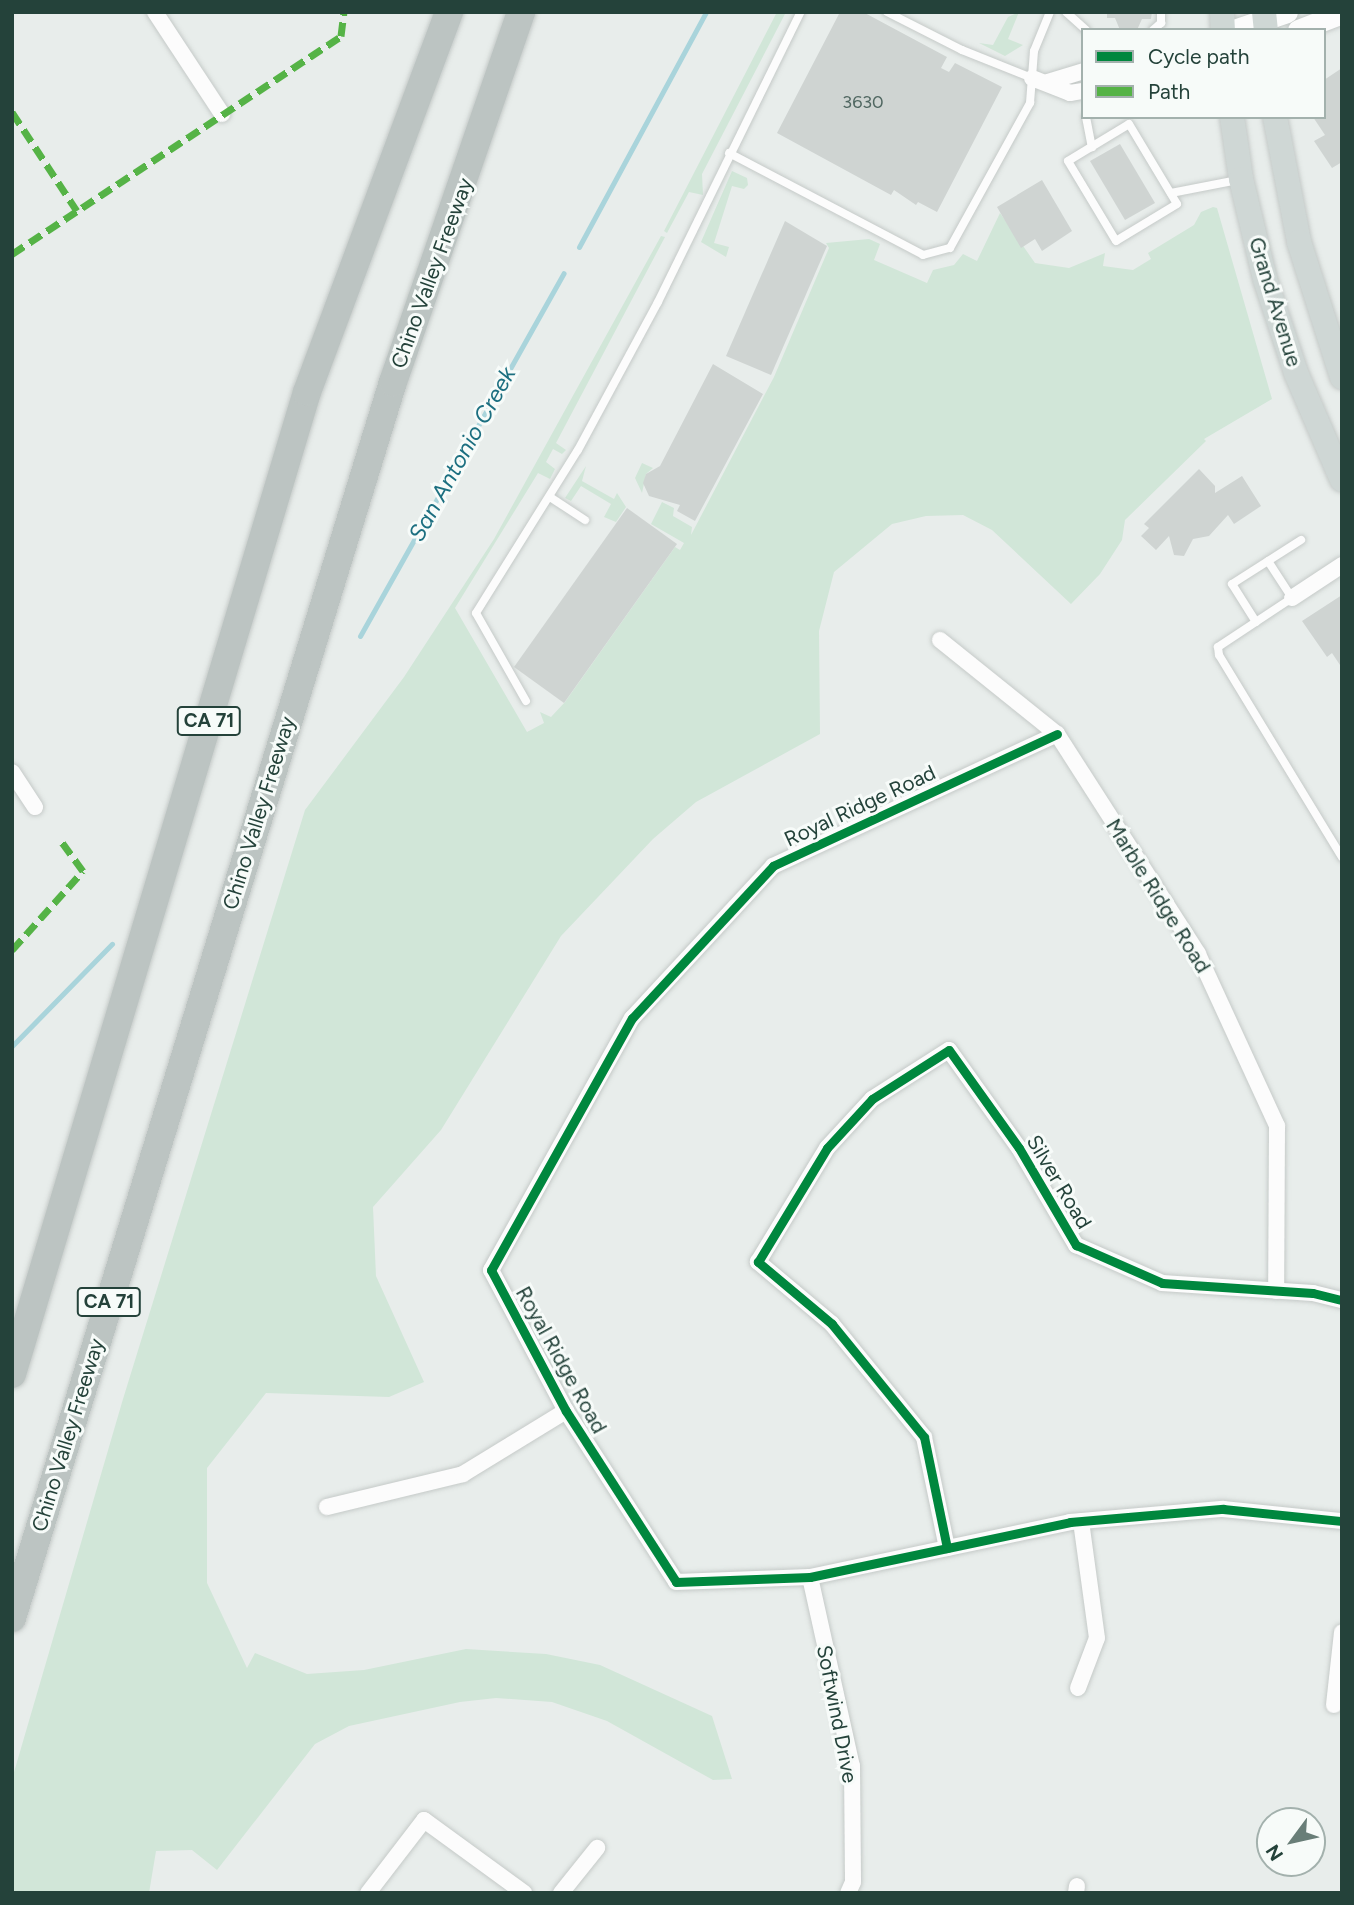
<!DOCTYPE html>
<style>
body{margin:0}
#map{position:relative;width:1354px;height:1905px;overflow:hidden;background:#e8edeb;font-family:Figtree,sans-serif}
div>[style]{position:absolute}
.green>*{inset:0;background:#d1e6d8}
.stream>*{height:5px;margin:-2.5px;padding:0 2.5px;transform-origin:2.5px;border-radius:2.5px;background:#a9d4db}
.building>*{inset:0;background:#cfd4d2}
.roads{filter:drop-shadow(0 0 2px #c5cac8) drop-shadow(0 0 2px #c5cac8)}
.lane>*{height:8px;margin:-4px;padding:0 4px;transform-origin:4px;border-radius:4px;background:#fcfcfc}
.street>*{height:16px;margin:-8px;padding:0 8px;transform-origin:8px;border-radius:8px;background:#fcfcfc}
.secondary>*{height:21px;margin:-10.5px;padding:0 10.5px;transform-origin:10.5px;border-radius:10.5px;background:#fcfcfc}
.primary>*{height:24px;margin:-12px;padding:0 12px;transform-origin:12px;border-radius:12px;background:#cfd7d5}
.highway>*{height:28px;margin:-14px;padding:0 14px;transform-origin:14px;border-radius:14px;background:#bcc4c2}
.quiet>*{height:7px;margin-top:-3.5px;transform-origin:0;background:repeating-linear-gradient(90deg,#55b346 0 14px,transparent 0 21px)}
.cycleway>*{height:9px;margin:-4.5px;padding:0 4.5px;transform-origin:4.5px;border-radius:4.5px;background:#00873e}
span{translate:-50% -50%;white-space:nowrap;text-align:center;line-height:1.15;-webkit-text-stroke:6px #f7fbf9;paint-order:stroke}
.number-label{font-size:18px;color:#506761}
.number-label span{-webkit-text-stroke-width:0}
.shield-label span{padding:2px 5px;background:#f7fbf9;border:2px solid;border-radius:5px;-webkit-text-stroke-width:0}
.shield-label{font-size:19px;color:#24423a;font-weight:700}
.street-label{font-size:21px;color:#24423a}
.water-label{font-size:23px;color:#1c6f80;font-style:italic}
.frame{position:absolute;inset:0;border:14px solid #24423a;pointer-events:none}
.legend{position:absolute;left:1081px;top:28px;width:245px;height:91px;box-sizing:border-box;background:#f7fbf9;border:2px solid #a3b1ad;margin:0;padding:9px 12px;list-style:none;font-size:21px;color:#24423a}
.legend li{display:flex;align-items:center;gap:14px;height:35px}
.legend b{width:35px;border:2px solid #a3b1ad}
.north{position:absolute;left:1256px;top:1807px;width:70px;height:70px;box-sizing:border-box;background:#f7fbf9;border:2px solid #a3b1ad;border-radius:50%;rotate:237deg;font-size:19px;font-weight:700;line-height:28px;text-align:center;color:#24423a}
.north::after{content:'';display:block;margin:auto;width:24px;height:32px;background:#697e78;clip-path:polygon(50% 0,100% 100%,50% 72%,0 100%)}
</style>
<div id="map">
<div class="green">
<i style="clip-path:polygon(777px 12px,786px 12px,702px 174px,703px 195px,689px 192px,667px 233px,664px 231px)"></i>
<i style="clip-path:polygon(1019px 12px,1008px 39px,1023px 45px,1005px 56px,979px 43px,993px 45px,1008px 17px)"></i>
<i style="clip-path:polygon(732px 171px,747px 178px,748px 185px,744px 189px,732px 186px,714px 243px,729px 247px,726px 257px,701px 242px)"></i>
<i style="clip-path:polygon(1213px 207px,1217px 208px,1272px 399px,1204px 439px,1206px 441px,1125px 520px,1122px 540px,1100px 574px,1071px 604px,992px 530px,963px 515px,926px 516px,892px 524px,834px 572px,819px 631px,820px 734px,696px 802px,653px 839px,561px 936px,441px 1130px,373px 1207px,376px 1276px,424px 1382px,389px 1397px,266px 1393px,207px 1468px,207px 1583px,247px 1668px,255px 1653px,307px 1674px,364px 1670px,466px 1649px,546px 1654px,600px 1665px,712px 1716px,732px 1779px,713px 1780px,607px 1721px,552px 1702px,496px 1698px,460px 1702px,349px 1726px,315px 1744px,217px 1870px,192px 1850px,156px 1851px,149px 1893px,12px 1893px,12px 1779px,123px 1399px,305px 810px,404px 677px,494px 539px,661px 236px,665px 237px,556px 443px,566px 450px,562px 454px,553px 449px,546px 462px,555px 469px,550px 479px,538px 473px,455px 608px,527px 732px,544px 723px,540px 712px,551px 717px,565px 702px,675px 547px,680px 550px,684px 543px,651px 524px,662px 502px,674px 508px,673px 516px,692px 527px,691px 535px,774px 377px,829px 248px,826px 243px,869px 239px,880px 244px,874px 260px,927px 283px,933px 270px,954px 265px,963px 254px,977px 261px,1000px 213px,1035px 263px,1069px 268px,1105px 253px,1103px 266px,1133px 270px,1151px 259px,1148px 253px,1194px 225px,1201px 212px)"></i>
<i style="clip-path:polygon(642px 463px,653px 468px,646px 474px,642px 493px,635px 478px)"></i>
<i style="clip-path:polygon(586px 466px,582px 481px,614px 499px,617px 493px,626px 507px,616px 522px,604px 517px,611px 504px,581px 486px,571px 501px,565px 498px)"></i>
</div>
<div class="stream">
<i style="left:579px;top:247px;width:267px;rotate:-61.6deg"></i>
<i style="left:360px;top:636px;width:416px;rotate:-60.7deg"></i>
<i style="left:12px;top:1046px;width:143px;rotate:-45.6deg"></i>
</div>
<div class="building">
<i style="clip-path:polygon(840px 12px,863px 12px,947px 57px,941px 68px,949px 72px,955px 63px,1002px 87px,937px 212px,918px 202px,916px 205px,894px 190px,891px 195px,777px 133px)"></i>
<i style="clip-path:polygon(1107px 12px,1152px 12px,1151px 19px,1142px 19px,1137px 30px,1120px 30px,1115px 18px,1107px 18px)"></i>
<i style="clip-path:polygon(1342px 68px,1342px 162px,1332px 168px,1314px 141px,1325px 135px,1313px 117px,1324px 117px,1324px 80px)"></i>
<i style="clip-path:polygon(1120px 144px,1155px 203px,1125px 220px,1090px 161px)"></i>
<i style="clip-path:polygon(1042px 180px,1072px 231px,1042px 251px,1035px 239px,1021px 248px,997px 207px)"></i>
<i style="clip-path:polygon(785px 221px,827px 246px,771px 375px,726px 356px)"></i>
<i style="clip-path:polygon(713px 364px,763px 394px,695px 521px,677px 511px,680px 505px,649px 496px,643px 483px,646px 474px,660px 466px)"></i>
<i style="clip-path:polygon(1199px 469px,1215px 486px,1215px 493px,1242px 476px,1261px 506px,1234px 524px,1228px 515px,1209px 536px,1193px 539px,1184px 556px,1174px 555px,1169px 536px,1156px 550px,1141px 536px,1149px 528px,1144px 524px)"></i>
<i style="clip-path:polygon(627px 508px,677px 544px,564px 703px,514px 667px)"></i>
<i style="clip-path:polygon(1342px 595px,1342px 668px,1332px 653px,1327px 657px,1302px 621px)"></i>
</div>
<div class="roads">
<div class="lane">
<i style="left:887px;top:12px;width:84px;rotate:26.9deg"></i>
<i style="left:962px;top:50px;width:75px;rotate:21.8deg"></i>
<i style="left:1066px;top:12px;width:27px;rotate:42deg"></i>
<i style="left:1153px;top:30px;width:11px;rotate:-41deg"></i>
<i style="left:1161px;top:23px;width:11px;rotate:-90deg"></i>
<i style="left:1086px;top:117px;width:31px;rotate:79deg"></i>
<i style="left:1129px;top:124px;width:93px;rotate:59deg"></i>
<i style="left:1177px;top:204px;width:71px;rotate:148.8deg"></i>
<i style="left:1116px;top:241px;width:93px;rotate:-121deg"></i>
<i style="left:1068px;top:161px;width:71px;rotate:-31.2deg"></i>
<i style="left:729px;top:153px;width:219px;rotate:27.7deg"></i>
<i style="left:923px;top:255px;width:28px;rotate:-15deg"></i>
<i style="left:950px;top:248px;width:166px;rotate:-61.1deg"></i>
<i style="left:1030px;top:103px;width:52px;rotate:-85.6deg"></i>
<i style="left:1034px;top:51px;width:42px;rotate:-67.7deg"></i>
<i style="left:1171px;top:193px;width:68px;rotate:-11deg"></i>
<i style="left:550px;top:497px;width:42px;rotate:33.3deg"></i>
<i style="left:1268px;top:561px;width:44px;rotate:57deg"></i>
<i style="left:1292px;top:598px;width:89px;rotate:146.5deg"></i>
<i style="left:1218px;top:647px;width:8px;rotate:83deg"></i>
<i style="left:1219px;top:655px;width:237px;rotate:58.7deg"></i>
<i style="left:1256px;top:622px;width:45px;rotate:-122.3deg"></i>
<i style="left:1232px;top:584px;width:82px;rotate:-32.5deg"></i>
<i style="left:526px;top:701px;width:101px;rotate:-119.6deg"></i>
<i style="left:476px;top:613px;width:192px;rotate:-58deg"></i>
<i style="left:578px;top:450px;width:168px;rotate:-61.6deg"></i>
<i style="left:658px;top:302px;width:323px;rotate:-63.8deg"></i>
</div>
<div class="street">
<i style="left:155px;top:12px;width:122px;rotate:56.7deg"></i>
<i style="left:1032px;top:78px;width:41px;rotate:21.5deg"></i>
<i style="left:1070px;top:93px;width:13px;rotate:-9deg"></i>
<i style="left:1048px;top:82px;width:37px;rotate:-17deg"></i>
<i style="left:1292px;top:598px;width:60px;rotate:-33.4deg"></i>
<i style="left:940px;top:640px;width:150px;rotate:38.8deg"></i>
<i style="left:1057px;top:734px;width:261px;rotate:57.3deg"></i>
<i style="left:1198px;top:954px;width:189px;rotate:65.3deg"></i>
<i style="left:1277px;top:1126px;width:165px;rotate:90.3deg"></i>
<i style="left:1057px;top:734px;width:313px;rotate:155.1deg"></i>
<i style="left:773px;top:866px;width:207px;rotate:132.8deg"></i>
<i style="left:632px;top:1018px;width:289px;rotate:119.2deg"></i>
<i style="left:491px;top:1270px;width:160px;rotate:62deg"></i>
<i style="left:566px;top:1411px;width:203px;rotate:57.2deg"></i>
<i style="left:676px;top:1582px;width:134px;rotate:-2.1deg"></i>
<i style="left:810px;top:1577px;width:266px;rotate:-11.9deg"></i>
<i style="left:1070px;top:1522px;width:154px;rotate:-4.9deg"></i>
<i style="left:1223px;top:1509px;width:120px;rotate:5.8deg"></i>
<i style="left:12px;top:772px;width:42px;rotate:56.7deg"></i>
<i style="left:327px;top:1507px;width:140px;rotate:-13.6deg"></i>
<i style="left:463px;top:1474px;width:121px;rotate:-31.5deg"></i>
<i style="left:947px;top:1548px;width:113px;rotate:-101.7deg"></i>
<i style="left:924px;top:1437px;width:146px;rotate:-129.2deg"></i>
<i style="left:832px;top:1324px;width:97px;rotate:-140deg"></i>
<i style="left:758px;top:1262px;width:133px;rotate:-58.8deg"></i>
<i style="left:827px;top:1148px;width:67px;rotate:-47.4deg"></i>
<i style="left:872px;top:1099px;width:91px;rotate:-32.5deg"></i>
<i style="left:949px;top:1050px;width:120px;rotate:54.5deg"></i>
<i style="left:1019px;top:1148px;width:113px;rotate:59.6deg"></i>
<i style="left:1076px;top:1245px;width:94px;rotate:23.8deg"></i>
<i style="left:1162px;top:1283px;width:151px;rotate:3.8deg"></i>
<i style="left:1313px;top:1293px;width:30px;rotate:14deg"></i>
<i style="left:810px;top:1577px;width:194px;rotate:77.5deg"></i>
<i style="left:852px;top:1766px;width:116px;rotate:89.5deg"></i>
<i style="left:853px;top:1882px;width:12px;rotate:114deg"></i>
<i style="left:1078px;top:1688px;width:53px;rotate:-69.2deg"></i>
<i style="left:1097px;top:1638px;width:118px;rotate:-97.8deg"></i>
<i style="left:1334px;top:1705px;width:73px;rotate:-83.7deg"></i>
<i style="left:368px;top:1893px;width:92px;rotate:-52.5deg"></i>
<i style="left:424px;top:1820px;width:124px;rotate:36.1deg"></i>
<i style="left:561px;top:1893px;width:58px;rotate:-51.3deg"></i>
<i style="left:1076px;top:1893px;width:7px;rotate:-82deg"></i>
</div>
<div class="secondary">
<i style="left:1234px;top:30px;width:56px;rotate:-18.8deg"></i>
<i style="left:1298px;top:30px;width:47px;rotate:-21.1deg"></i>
</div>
<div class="primary">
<i style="left:1222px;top:12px;width:18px;rotate:87deg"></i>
<i style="left:1264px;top:12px;width:18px;rotate:84deg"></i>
<i style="left:1232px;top:117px;width:63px;rotate:81.7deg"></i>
<i style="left:1241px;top:179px;width:103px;rotate:76.5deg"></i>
<i style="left:1265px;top:279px;width:99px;rotate:71.7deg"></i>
<i style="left:1296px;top:373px;width:116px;rotate:66.7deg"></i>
<i style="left:1275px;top:117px;width:127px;rotate:79.1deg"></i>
<i style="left:1299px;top:242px;width:142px;rotate:72.3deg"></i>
</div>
<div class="highway">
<i style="left:12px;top:1374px;width:1025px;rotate:-73.28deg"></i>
<i style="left:307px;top:392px;width:406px;rotate:-69.5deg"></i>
<i style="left:12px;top:1618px;width:1293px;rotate:-72.87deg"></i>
<i style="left:393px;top:382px;width:392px;rotate:-70.9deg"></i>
</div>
</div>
<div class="quiet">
<i style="left:12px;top:112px;width:118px;rotate:56.7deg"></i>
<i style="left:12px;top:254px;width:395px;rotate:-33.5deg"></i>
<i style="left:341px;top:36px;width:24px;rotate:-83deg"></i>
<i style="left:12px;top:950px;width:106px;rotate:-48.1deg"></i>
<i style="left:83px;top:871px;width:41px;rotate:-126deg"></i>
</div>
<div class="cycleway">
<i style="left:1057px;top:734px;width:313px;rotate:155.1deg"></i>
<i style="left:773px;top:866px;width:207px;rotate:132.8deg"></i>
<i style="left:632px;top:1018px;width:289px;rotate:119.2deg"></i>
<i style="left:491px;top:1270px;width:160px;rotate:62deg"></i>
<i style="left:566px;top:1411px;width:203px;rotate:57.2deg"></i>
<i style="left:676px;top:1582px;width:134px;rotate:-2.1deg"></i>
<i style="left:810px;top:1577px;width:266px;rotate:-11.9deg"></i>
<i style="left:1070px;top:1522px;width:154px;rotate:-4.9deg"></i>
<i style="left:1223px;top:1509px;width:120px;rotate:5.8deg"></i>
<i style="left:947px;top:1548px;width:113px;rotate:-101.7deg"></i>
<i style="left:924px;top:1437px;width:146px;rotate:-129.2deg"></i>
<i style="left:832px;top:1324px;width:97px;rotate:-140deg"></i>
<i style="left:758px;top:1262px;width:133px;rotate:-58.8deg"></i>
<i style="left:827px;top:1148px;width:67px;rotate:-47.4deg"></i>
<i style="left:872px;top:1099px;width:91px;rotate:-32.5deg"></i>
<i style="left:949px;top:1050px;width:120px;rotate:54.5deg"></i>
<i style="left:1019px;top:1148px;width:113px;rotate:59.6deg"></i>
<i style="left:1076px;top:1245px;width:94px;rotate:23.8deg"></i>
<i style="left:1162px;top:1283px;width:151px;rotate:3.8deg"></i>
<i style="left:1313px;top:1293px;width:30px;rotate:14deg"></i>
</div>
<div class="number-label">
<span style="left:863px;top:102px">3630</span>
</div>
<div class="shield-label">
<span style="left:209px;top:721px">CA 71</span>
<span style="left:109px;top:1302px">CA 71</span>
</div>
<div class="street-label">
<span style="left:432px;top:273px;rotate:-70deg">Chino Valley Freeway</span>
<span style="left:1275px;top:302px;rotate:73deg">Grand Avenue</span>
<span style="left:860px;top:806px;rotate:-25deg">Royal Ridge Road</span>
<span style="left:259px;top:813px;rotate:-73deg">Chino Valley Freeway</span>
<span style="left:1158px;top:896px;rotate:58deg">Marble Ridge Road</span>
<span style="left:1059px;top:1182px;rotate:59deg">Silver Road</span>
<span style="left:561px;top:1360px;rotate:61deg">Royal Ridge Road</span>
<span style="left:68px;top:1435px;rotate:-73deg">Chino Valley Freeway</span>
<span style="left:837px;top:1714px;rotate:79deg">Softwind Drive</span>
</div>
<div class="water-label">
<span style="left:462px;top:454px;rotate:-61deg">San Antonio Creek</span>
</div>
<div class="frame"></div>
<ul class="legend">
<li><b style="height:9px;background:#00873e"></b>Cycle path</li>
<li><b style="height:9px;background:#55b346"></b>Path</li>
</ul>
<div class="north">N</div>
</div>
